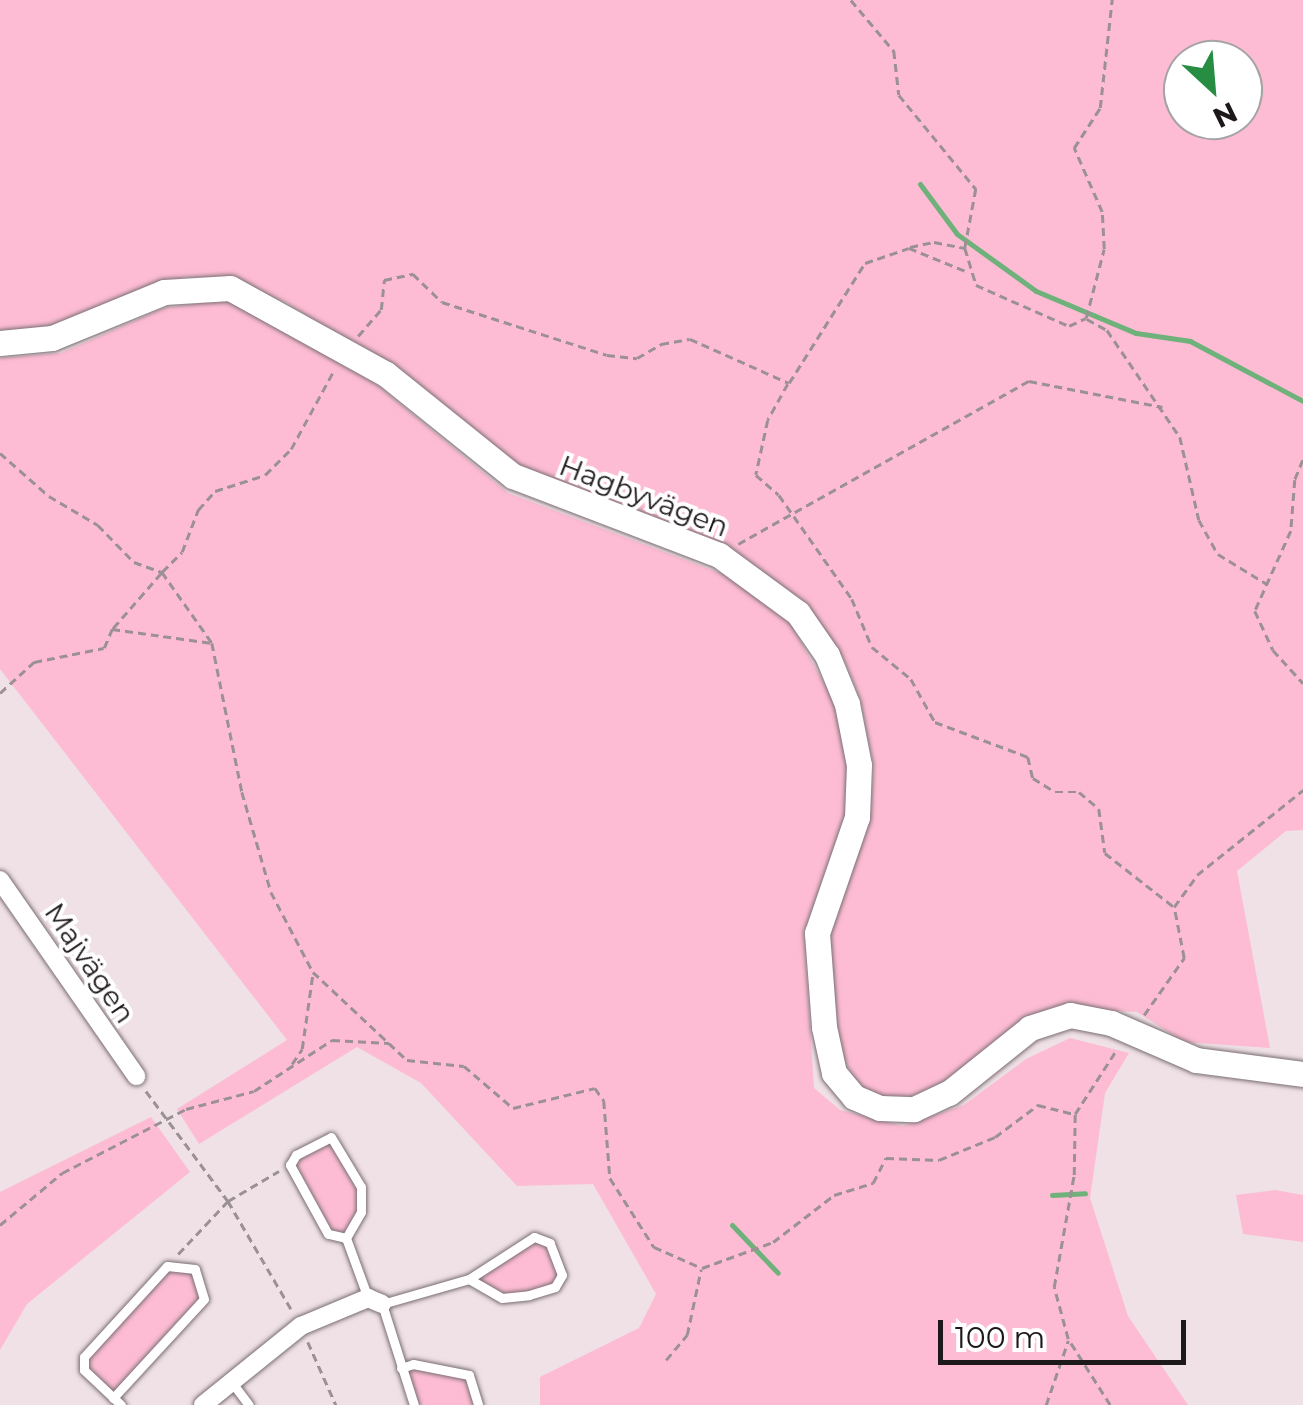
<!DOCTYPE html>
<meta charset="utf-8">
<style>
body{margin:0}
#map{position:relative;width:1303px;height:1405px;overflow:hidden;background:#efe1e5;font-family:Montserrat,sans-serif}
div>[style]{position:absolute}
.green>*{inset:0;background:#fdbcd4}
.stream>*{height:5px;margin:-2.5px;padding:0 2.5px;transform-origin:2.5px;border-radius:2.5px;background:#6eb17a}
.path>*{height:2.5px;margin-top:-1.25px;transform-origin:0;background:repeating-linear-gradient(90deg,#9b9093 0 8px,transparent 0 13px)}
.roads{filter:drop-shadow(0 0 2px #7a6e72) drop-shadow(0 0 2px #7a6e72)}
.lane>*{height:9px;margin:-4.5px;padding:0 4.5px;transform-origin:4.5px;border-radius:4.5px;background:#fff}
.street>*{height:18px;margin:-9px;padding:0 9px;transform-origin:9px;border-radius:9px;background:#fff}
.secondary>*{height:25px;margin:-12.5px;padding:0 12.5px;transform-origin:12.5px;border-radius:12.5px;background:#fff}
span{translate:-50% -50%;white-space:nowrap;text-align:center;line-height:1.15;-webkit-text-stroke:8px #fff;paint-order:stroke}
.street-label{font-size:28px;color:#1d181a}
.north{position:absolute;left:1163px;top:40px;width:100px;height:100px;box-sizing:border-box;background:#fff;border:2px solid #a5a3a3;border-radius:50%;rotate:154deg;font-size:28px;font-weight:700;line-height:40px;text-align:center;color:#1d181a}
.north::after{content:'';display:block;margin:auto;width:35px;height:45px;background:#268d43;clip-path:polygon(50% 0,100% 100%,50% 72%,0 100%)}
.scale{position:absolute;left:938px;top:1320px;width:248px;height:45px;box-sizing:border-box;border:5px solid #1d181a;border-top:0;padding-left:12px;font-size:30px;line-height:35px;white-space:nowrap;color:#1d181a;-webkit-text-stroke:8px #fff;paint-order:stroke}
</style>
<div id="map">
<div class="green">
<i style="clip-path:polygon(evenodd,0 0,1303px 0,1303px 830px,1286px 831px,1237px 871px,1270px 1048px,1184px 1042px,1137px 1012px,1062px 1008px,1018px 1025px,942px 1085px,911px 1096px,880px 1096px,858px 1086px,836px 1044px,828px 934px,869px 821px,874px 768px,860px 698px,843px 657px,806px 608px,526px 475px,391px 369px,287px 303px,233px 280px,185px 277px,46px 332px,0 332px,0 0,1183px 60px,1243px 60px,1243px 120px,1183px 120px,1183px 60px)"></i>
<i style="clip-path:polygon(224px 300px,249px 308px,377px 385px,508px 493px,728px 576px,789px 621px,838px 708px,850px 769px,845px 816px,804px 932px,814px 1088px,840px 1110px,903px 1126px,964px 1105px,1026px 1059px,1070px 1038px,1129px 1053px,1105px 1093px,1090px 1198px,1128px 1316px,1188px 1405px,540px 1405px,540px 1377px,639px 1328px,656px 1294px,593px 1184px,517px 1186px,421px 1083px,357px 1047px,199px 1144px,177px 1109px,287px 1040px,0 669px,0 358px,61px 353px,164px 308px)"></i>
<i style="clip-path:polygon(151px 1117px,190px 1172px,27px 1304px,0 1350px,0 1192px)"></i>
<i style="clip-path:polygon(331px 1137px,361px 1187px,361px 1212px,346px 1238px,328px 1234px,290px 1165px,296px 1155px)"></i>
<i style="clip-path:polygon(1275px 1190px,1303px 1195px,1303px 1242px,1243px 1234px,1236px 1195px)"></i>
<i style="clip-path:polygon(534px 1237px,550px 1243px,562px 1275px,555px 1287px,502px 1298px,469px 1279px)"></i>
<i style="clip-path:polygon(167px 1266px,195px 1269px,204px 1299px,113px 1398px,84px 1370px,84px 1357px)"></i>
<i style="clip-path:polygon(413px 1364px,469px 1375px,478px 1405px,414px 1405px,401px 1368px)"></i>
</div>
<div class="stream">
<i style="left:920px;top:184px;width:62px;rotate:53.5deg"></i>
<i style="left:957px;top:234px;width:97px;rotate:35.8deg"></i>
<i style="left:1036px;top:291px;width:108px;rotate:22.8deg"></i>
<i style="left:1136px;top:333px;width:55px;rotate:8.4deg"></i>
<i style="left:1190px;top:341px;width:128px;rotate:28deg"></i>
<i style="left:1052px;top:1195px;width:33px;rotate:-3deg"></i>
<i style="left:732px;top:1225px;width:66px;rotate:46.2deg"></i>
</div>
<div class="path">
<i style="left:851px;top:0;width:67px;rotate:49.9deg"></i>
<i style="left:894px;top:51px;width:44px;rotate:83.5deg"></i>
<i style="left:899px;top:95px;width:122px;rotate:50.7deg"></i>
<i style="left:976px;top:189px;width:60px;rotate:100.6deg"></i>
<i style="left:965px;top:248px;width:39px;rotate:73deg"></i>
<i style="left:976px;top:285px;width:102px;rotate:23.8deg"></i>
<i style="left:1069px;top:326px;width:19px;rotate:-25deg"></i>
<i style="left:1086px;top:318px;width:71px;rotate:-75.4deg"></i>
<i style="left:1104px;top:249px;width:37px;rotate:-93deg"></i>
<i style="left:1102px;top:212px;width:70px;rotate:-113.6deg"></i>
<i style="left:1074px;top:148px;width:48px;rotate:-57deg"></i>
<i style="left:1100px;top:108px;width:109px;rotate:-83.7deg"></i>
<i style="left:910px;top:247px;width:25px;rotate:-12deg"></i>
<i style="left:934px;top:242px;width:32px;rotate:11deg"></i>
<i style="left:1087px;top:319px;width:23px;rotate:29deg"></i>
<i style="left:1107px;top:330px;width:130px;rotate:55.7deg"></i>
<i style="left:1180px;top:437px;width:85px;rotate:77.1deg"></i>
<i style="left:1199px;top:520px;width:39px;rotate:61deg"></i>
<i style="left:1218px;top:554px;width:57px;rotate:31.5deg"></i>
<i style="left:358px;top:336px;width:35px;rotate:-49deg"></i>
<i style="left:381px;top:310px;width:30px;rotate:-84deg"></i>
<i style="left:384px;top:280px;width:30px;rotate:-12deg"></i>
<i style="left:413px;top:274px;width:40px;rotate:44deg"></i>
<i style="left:442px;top:302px;width:173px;rotate:17.8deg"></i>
<i style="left:607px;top:355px;width:30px;rotate:6deg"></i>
<i style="left:637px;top:358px;width:28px;rotate:-30deg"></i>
<i style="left:661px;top:344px;width:29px;rotate:-10deg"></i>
<i style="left:690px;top:339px;width:108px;rotate:24deg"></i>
<i style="left:789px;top:383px;width:142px;rotate:-57.7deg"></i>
<i style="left:865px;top:263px;width:46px;rotate:-18.8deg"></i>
<i style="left:909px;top:248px;width:64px;rotate:22.1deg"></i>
<i style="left:788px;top:384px;width:41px;rotate:119.1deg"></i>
<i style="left:768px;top:420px;width:56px;rotate:102.3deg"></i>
<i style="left:756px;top:475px;width:30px;rotate:41deg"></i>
<i style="left:779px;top:495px;width:127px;rotate:54.9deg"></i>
<i style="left:852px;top:599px;width:52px;rotate:67.4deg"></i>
<i style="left:872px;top:647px;width:50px;rotate:39.4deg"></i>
<i style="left:911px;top:679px;width:49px;rotate:60.8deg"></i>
<i style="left:935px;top:722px;width:99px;rotate:20.6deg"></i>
<i style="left:1028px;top:757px;width:22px;rotate:77deg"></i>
<i style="left:1033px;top:778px;width:26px;rotate:32deg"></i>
<i style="left:1055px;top:792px;width:24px"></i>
<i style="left:1079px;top:792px;width:26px;rotate:40deg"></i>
<i style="left:1099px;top:809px;width:44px;rotate:82.2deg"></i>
<i style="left:1105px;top:853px;width:88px;rotate:38deg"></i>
<i style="left:0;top:453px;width:65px;rotate:41.3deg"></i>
<i style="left:49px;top:496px;width:57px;rotate:30.6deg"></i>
<i style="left:98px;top:525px;width:52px;rotate:45.8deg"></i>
<i style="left:134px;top:562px;width:30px;rotate:20deg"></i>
<i style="left:162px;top:572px;width:28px;rotate:-45deg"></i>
<i style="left:182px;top:552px;width:45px;rotate:-69.1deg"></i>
<i style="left:198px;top:510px;width:25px;rotate:-48deg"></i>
<i style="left:215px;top:491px;width:52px;rotate:-17.7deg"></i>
<i style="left:265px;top:475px;width:37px;rotate:-45deg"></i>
<i style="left:291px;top:449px;width:88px;rotate:-61.4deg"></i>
<i style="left:1303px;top:460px;width:22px;rotate:112deg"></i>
<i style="left:1295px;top:480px;width:51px;rotate:94.5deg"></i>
<i style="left:1291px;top:531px;width:88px;rotate:114.2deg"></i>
<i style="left:1255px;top:611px;width:43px;rotate:65.2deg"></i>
<i style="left:1273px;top:650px;width:45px;rotate:47.7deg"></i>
<i style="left:738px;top:544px;width:334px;rotate:-29.3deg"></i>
<i style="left:1029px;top:381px;width:136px;rotate:11deg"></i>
<i style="left:113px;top:628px;width:74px;rotate:-48.8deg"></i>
<i style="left:162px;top:572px;width:87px;rotate:54.8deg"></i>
<i style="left:0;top:693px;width:46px;rotate:-42.4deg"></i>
<i style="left:34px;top:662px;width:71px;rotate:-11.3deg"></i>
<i style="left:104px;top:648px;width:21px;rotate:-67deg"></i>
<i style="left:112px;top:629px;width:101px;rotate:8deg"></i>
<i style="left:212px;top:643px;width:152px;rotate:78.6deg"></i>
<i style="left:242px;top:792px;width:104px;rotate:73.8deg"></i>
<i style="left:271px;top:892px;width:90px;rotate:62.3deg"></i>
<i style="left:313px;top:972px;width:129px;rotate:43.1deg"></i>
<i style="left:407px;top:1060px;width:57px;rotate:6deg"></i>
<i style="left:464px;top:1066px;width:65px;rotate:40.6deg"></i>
<i style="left:513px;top:1108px;width:84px;rotate:-13.7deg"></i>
<i style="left:595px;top:1088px;width:16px;rotate:55deg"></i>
<i style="left:604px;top:1101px;width:77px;rotate:85.5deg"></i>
<i style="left:610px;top:1178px;width:82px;rotate:57.5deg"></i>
<i style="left:654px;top:1247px;width:52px;rotate:23.6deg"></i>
<i style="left:702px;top:1268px;width:76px;rotate:-20.1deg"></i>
<i style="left:773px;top:1242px;width:77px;rotate:-37.6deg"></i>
<i style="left:834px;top:1195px;width:41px;rotate:-17.1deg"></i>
<i style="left:873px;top:1183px;width:28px;rotate:-63deg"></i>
<i style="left:886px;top:1158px;width:53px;rotate:2.2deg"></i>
<i style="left:939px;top:1160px;width:61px;rotate:-22.3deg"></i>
<i style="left:995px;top:1137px;width:54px;rotate:-36.7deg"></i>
<i style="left:1038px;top:1105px;width:38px;rotate:14deg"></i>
<i style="left:1144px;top:1015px;width:70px;rotate:-54.9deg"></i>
<i style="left:1184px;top:958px;width:52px;rotate:-101.1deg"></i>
<i style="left:1174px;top:907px;width:39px;rotate:-54deg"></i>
<i style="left:1197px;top:875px;width:136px;rotate:-38.7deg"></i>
<i style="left:292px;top:1064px;width:18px;rotate:-56deg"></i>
<i style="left:302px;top:1049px;width:78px;rotate:-81.9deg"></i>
<i style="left:146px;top:1091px;width:137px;rotate:53.3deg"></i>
<i style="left:228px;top:1201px;width:125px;rotate:59.7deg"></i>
<i style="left:0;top:1225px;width:81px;rotate:-40deg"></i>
<i style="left:62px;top:1173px;width:140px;rotate:-27.3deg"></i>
<i style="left:186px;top:1109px;width:70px;rotate:-14.8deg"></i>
<i style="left:254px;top:1091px;width:93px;rotate:-33.2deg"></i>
<i style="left:332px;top:1040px;width:57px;rotate:3deg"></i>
<i style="left:178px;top:1254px;width:73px;rotate:-46.7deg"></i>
<i style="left:228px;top:1201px;width:59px;rotate:-30.5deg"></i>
<i style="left:308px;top:1342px;width:69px;rotate:66deg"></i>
<i style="left:666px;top:1360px;width:33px;rotate:-50deg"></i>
<i style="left:687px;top:1335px;width:67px;rotate:-78deg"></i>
<i style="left:1046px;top:1405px;width:68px;rotate:-71deg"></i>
<i style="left:1110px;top:1405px;width:78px;rotate:-122.5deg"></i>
<i style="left:1068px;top:1339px;width:54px;rotate:-105.1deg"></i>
<i style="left:1054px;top:1287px;width:114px;rotate:-79.9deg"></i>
<i style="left:1074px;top:1175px;width:61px;rotate:-89.1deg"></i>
<i style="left:1075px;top:1114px;width:77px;rotate:-57.1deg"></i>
</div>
<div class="roads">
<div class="lane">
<i style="left:346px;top:1238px;width:18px;rotate:-167deg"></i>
<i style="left:328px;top:1234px;width:79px;rotate:-118.8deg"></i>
<i style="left:290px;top:1165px;width:12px;rotate:-59deg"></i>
<i style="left:296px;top:1155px;width:39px;rotate:-27deg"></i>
<i style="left:331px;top:1137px;width:58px;rotate:59deg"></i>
<i style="left:361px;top:1187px;width:25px;rotate:90deg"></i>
<i style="left:361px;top:1212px;width:30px;rotate:120deg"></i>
<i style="left:346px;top:1238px;width:64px;rotate:69.9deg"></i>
<i style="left:401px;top:1368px;width:13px;rotate:-18deg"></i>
<i style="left:413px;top:1364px;width:57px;rotate:11.1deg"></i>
<i style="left:469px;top:1375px;width:31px;rotate:73deg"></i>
<i style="left:230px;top:1380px;width:31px;rotate:53deg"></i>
<i style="left:113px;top:1398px;width:134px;rotate:-47.4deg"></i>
<i style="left:204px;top:1299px;width:31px;rotate:-107deg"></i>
<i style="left:195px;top:1269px;width:28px;rotate:-174deg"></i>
<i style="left:167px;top:1266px;width:123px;rotate:132.4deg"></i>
<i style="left:84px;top:1357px;width:13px;rotate:90deg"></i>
<i style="left:84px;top:1370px;width:51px;rotate:43.4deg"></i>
<i style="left:414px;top:1405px;width:106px;rotate:-107.6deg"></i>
<i style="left:382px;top:1304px;width:91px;rotate:-16deg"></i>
<i style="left:469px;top:1279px;width:38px;rotate:30deg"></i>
<i style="left:502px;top:1298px;width:27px;rotate:-6deg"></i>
<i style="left:529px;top:1295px;width:27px;rotate:-17deg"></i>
<i style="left:555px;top:1287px;width:14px;rotate:-60deg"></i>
<i style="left:562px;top:1275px;width:34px;rotate:-111deg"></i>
<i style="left:550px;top:1243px;width:17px;rotate:-159deg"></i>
<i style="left:534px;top:1237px;width:77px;rotate:147.1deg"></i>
</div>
<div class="street">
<i style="left:0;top:880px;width:239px;rotate:55.2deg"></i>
<i style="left:203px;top:1405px;width:126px;rotate:-38.9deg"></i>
<i style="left:301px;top:1326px;width:73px;rotate:-22.7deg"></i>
<i style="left:368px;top:1298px;width:15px;rotate:23deg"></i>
</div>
<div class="secondary">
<i style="left:0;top:343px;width:52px;rotate:-5.5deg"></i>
<i style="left:52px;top:338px;width:121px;rotate:-22.3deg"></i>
<i style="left:164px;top:292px;width:66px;rotate:-3.5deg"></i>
<i style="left:230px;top:288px;width:178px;rotate:28.9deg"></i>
<i style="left:386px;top:374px;width:163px;rotate:38.8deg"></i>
<i style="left:513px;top:476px;width:221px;rotate:21deg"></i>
<i style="left:719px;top:555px;width:98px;rotate:36.3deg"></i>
<i style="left:798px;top:613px;width:51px;rotate:55.4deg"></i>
<i style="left:827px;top:655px;width:53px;rotate:67.8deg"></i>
<i style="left:847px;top:704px;width:62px;rotate:78.9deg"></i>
<i style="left:859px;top:765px;width:52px;rotate:92.2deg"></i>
<i style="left:857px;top:817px;width:123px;rotate:109deg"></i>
<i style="left:817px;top:933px;width:94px;rotate:85.7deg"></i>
<i style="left:824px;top:1027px;width:47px;rotate:77.7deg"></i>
<i style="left:834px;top:1073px;width:31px;rotate:50deg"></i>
<i style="left:854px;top:1097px;width:28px;rotate:23deg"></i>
<i style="left:880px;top:1108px;width:34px;rotate:2deg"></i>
<i style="left:914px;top:1109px;width:38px;rotate:-25deg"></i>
<i style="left:949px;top:1093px;width:104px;rotate:-38.7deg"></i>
<i style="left:1030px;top:1028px;width:42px;rotate:-18deg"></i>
<i style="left:1070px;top:1015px;width:42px;rotate:11deg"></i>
<i style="left:1111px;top:1023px;width:93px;rotate:23.5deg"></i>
<i style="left:1196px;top:1060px;width:108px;rotate:7.5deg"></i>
</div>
</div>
<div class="street-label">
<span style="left:644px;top:496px;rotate:21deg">Hagbyvägen</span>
<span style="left:90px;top:963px;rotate:56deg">Majvägen</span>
</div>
<div class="north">N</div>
<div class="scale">100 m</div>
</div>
